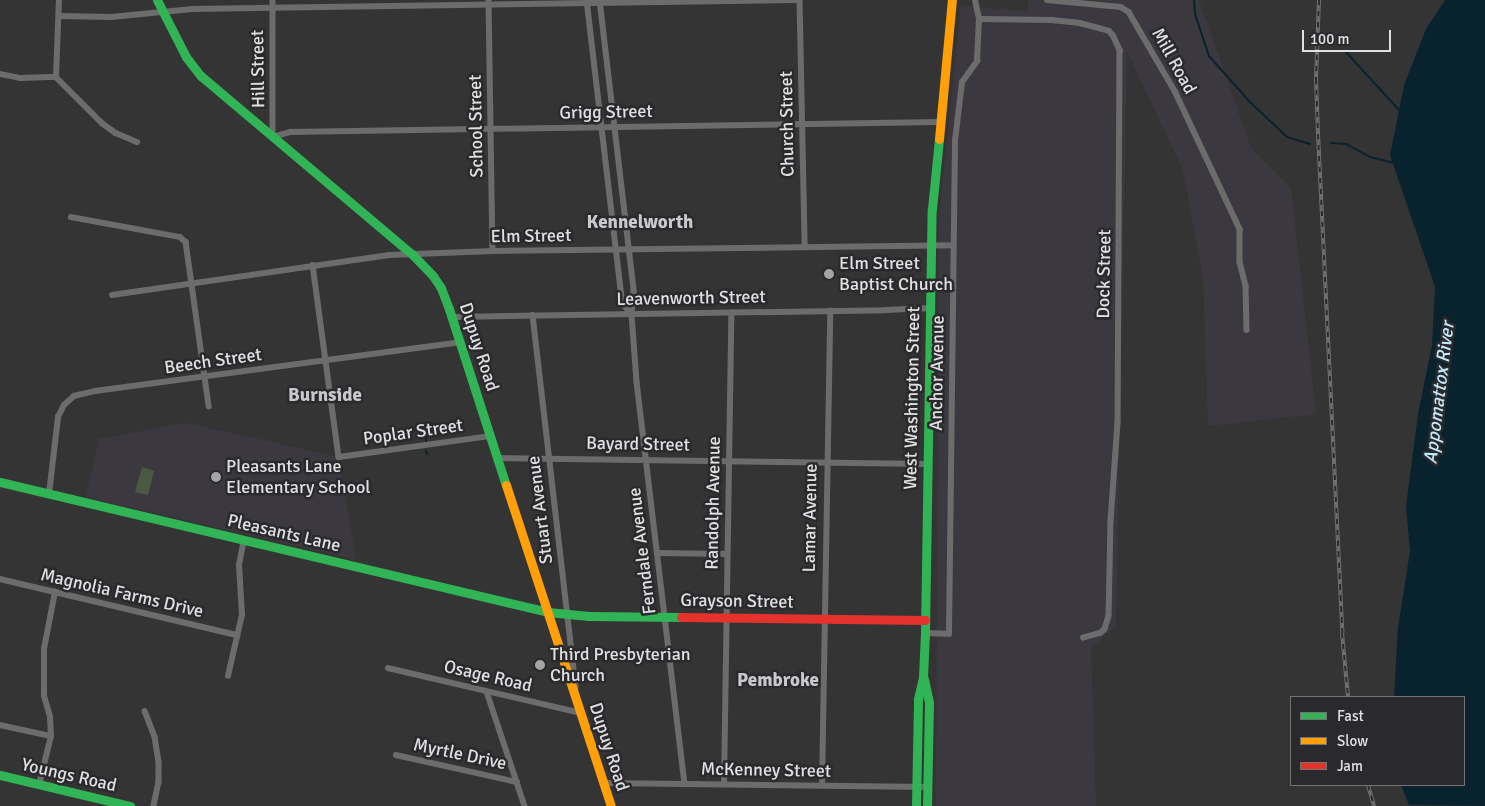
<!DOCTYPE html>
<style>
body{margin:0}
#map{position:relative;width:1485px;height:806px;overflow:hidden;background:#343435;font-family:Signika,sans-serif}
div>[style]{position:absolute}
.built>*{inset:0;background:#3c3840}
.green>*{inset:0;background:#4b5942}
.water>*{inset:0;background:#08232e}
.stream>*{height:2px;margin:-1px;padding:0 1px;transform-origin:1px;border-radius:1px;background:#08232e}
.street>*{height:5.5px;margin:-2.75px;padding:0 2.75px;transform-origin:2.75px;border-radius:2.75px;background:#6d6c6d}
.fast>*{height:9px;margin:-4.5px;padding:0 4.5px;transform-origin:4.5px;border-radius:4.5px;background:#30b455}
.slow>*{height:9px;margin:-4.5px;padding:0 4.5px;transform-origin:4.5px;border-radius:4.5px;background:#ff9f0a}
.jam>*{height:9px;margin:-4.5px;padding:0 4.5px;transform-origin:4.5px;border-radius:4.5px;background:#e5322d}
.rail>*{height:4px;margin-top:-2px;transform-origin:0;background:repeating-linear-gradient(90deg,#2a292c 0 5.5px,#707070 0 11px);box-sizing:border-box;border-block:1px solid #707070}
.dots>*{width:14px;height:14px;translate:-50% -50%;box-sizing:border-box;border:2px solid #2a292c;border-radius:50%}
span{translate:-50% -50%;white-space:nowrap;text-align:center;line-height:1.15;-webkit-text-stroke:5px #2a292c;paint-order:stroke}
.street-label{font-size:18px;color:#e0dfe1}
.poi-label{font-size:18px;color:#e0dfe1}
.left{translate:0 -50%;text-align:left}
.neighbourhood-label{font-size:19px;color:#cac8cd;font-weight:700}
.water-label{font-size:19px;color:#c1e9fb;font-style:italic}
.legend{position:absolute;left:1290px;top:696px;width:175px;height:90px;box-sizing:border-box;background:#2a292c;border:1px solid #737274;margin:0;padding:6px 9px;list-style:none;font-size:15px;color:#e0dfe1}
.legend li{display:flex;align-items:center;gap:10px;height:25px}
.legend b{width:25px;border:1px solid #737274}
.scale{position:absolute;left:1302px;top:30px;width:89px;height:22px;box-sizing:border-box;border:2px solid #e0dfe1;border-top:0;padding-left:6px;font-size:15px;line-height:18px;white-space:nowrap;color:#e0dfe1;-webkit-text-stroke:4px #2a292c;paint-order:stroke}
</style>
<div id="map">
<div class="built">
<i style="clip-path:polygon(1028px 0,1199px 0,1251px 148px,1291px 188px,1316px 414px,1208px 426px,1203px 278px,1183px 170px,1127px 51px,1116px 626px,1091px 648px,1096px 806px,936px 806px,939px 217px,961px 6px,1028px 11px)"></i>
<i style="clip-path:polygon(186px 423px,339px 457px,356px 560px,86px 497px,99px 439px)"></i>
</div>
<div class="green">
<i style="clip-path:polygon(142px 467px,154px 471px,148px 495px,135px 492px)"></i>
</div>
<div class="water">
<i style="clip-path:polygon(1445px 0,1485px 0,1485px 806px,1409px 805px,1401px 785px,1464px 785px,1464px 697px,1394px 697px,1398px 627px,1410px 551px,1406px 506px,1418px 414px,1432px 345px,1435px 287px,1390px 155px,1404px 85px,1426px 29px)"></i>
</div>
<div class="stream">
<i style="left:1194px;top:0;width:14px;rotate:86deg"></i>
<i style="left:1195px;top:14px;width:44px;rotate:71.6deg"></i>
<i style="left:1209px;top:56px;width:62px;rotate:48.3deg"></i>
<i style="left:1250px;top:102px;width:51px;rotate:43.4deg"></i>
<i style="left:1287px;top:137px;width:24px;rotate:17deg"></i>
<i style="left:1345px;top:51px;width:80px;rotate:47.5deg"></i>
<i style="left:1331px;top:143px;width:15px;rotate:4deg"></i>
<i style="left:1346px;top:144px;width:27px;rotate:28deg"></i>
<i style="left:1370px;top:157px;width:25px;rotate:14deg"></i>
<i style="left:425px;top:425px;width:16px;rotate:86deg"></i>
<i style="left:426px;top:451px;width:3px;rotate:72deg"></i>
</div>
<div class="street">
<i style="left:273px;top:0;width:137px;rotate:90deg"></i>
<i style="left:273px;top:137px;width:18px;rotate:-16deg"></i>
<i style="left:290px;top:132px;width:650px;rotate:-0.88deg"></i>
<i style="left:489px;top:0;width:251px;rotate:89.1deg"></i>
<i style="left:587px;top:0;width:301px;rotate:83.3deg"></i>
<i style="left:622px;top:299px;width:8px;rotate:67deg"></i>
<i style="left:625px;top:306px;width:11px;rotate:52deg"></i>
<i style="left:600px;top:0;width:293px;rotate:83.3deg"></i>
<i style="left:634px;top:291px;width:24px;rotate:95deg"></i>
<i style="left:632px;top:315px;width:67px;rotate:85.7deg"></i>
<i style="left:637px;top:382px;width:405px;rotate:83.2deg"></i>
<i style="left:800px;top:0;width:247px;rotate:88.8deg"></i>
<i style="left:1047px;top:0;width:74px;rotate:5.4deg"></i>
<i style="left:1121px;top:7px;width:9px;rotate:32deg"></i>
<i style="left:1129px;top:12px;width:91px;rotate:59.8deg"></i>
<i style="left:1175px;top:91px;width:153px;rotate:64.8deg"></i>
<i style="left:1240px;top:229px;width:33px;rotate:90deg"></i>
<i style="left:1240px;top:262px;width:25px;rotate:76deg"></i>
<i style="left:1246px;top:286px;width:44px;rotate:88.7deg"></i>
<i style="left:59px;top:16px;width:52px;rotate:1.1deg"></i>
<i style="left:111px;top:17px;width:82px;rotate:-5.6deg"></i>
<i style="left:193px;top:9px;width:603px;rotate:-0.86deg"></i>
<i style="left:979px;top:19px;width:73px;rotate:0.8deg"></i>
<i style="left:1052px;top:20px;width:28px;rotate:6deg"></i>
<i style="left:1080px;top:23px;width:30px;rotate:15deg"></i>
<i style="left:1109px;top:31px;width:6px;rotate:45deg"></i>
<i style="left:1113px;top:35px;width:17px;rotate:65deg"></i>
<i style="left:1120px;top:50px;width:373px;rotate:90.3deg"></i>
<i style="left:1118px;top:423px;width:98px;rotate:94.1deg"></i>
<i style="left:1111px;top:521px;width:95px;rotate:91.2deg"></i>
<i style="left:1109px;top:616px;width:14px;rotate:107deg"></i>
<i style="left:1105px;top:629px;width:6px;rotate:135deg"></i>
<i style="left:1101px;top:633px;width:18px;rotate:164deg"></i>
<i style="left:0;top:74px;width:20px;rotate:11deg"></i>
<i style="left:20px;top:78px;width:36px;rotate:-2deg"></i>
<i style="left:56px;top:77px;width:65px;rotate:45deg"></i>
<i style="left:102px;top:123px;width:17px;rotate:36deg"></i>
<i style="left:116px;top:133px;width:23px;rotate:23deg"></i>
<i style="left:56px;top:77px;width:77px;rotate:-87.8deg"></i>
<i style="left:71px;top:217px;width:111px;rotate:10.4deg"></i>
<i style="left:180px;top:237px;width:8px;rotate:40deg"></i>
<i style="left:186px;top:242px;width:166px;rotate:82deg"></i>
<i style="left:313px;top:265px;width:194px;rotate:82.3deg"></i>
<i style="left:339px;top:457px;width:153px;rotate:-7.9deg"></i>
<i style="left:112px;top:295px;width:280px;rotate:-8.2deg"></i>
<i style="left:389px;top:255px;width:104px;rotate:-2.2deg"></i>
<i style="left:493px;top:251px;width:460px;rotate:-0.7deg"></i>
<i style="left:533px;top:315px;width:375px;rotate:83.4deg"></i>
<i style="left:452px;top:317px;width:434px;rotate:-0.9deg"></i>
<i style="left:886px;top:310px;width:44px;rotate:-2.6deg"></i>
<i style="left:498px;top:458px;width:430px;rotate:0.8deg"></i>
<i style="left:49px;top:494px;width:78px;rotate:-83.3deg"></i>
<i style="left:58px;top:417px;width:13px;rotate:-63deg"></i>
<i style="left:64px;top:405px;width:13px;rotate:-42deg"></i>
<i style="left:74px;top:396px;width:22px;rotate:-13deg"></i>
<i style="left:95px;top:391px;width:368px;rotate:-7.6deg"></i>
<i style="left:658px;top:553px;width:69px;rotate:0.8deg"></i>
<i style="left:0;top:579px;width:244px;rotate:13.3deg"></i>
<i style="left:925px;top:633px;width:24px;rotate:2deg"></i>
<i style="left:949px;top:634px;width:493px;rotate:-89.3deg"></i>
<i style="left:955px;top:141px;width:59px;rotate:-83.2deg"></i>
<i style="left:962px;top:82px;width:26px;rotate:-54deg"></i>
<i style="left:977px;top:61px;width:42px;rotate:-87.3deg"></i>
<i style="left:979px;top:19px;width:19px;rotate:-102deg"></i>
<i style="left:388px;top:668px;width:198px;rotate:13.1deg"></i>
<i style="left:228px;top:676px;width:63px;rotate:-77.1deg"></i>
<i style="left:242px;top:615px;width:50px;rotate:-93.4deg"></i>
<i style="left:239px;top:565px;width:25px;rotate:-79deg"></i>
<i style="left:487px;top:692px;width:120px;rotate:71.6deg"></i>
<i style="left:145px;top:711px;width:28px;rotate:69deg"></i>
<i style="left:155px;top:737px;width:24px;rotate:81deg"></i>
<i style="left:159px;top:761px;width:21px;rotate:90deg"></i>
<i style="left:159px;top:782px;width:25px;rotate:102deg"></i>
<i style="left:0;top:725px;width:52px;rotate:12.2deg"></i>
<i style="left:396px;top:755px;width:124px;rotate:12.6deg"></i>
<i style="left:604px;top:783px;width:323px;rotate:0.7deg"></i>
<i style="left:724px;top:784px;width:471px;rotate:-89.1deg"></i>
<i style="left:39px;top:785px;width:50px;rotate:-76.2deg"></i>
<i style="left:51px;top:736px;width:19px;rotate:-93deg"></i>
<i style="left:50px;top:717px;width:22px;rotate:-106deg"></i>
<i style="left:44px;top:696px;width:47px;rotate:-90deg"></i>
<i style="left:44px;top:649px;width:58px;rotate:-79.1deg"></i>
<i style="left:822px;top:786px;width:475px;rotate:-89deg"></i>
</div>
<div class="fast">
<i style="left:157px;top:0;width:64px;rotate:63deg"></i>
<i style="left:186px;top:57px;width:24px;rotate:52deg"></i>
<i style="left:201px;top:76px;width:276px;rotate:40.2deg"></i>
<i style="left:412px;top:254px;width:30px;rotate:46deg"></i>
<i style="left:433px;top:276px;width:14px;rotate:56deg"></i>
<i style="left:441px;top:288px;width:22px;rotate:69deg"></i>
<i style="left:449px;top:309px;width:185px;rotate:72.1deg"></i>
<i style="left:0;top:482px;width:563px;rotate:13.35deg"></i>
<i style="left:548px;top:612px;width:41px;rotate:5.6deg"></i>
<i style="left:589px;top:616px;width:92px;rotate:0.6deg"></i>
<i style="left:924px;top:679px;width:24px;rotate:78deg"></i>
<i style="left:929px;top:702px;width:104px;rotate:91.1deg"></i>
<i style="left:0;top:775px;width:134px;rotate:13.4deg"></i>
<i style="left:916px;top:806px;width:107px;rotate:-88.9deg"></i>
<i style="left:918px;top:699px;width:23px;rotate:-77deg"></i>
<i style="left:923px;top:677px;width:44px;rotate:-87.4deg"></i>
<i style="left:925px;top:633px;width:424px;rotate:-89.1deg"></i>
<i style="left:932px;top:209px;width:70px;rotate:-84.3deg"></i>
</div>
<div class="slow">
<i style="left:939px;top:139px;width:140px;rotate:-84.7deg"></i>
<i style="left:506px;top:485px;width:338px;rotate:71.9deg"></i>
</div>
<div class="jam">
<i style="left:681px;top:617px;width:244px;rotate:0.7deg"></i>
</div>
<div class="rail">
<i style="left:1319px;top:0;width:79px;rotate:92.2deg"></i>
<i style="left:1316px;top:79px;width:55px;rotate:87.9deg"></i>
<i style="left:1318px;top:134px;width:500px;rotate:87.2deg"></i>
<i style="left:1342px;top:633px;width:64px;rotate:84.6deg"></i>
<i style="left:1368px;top:785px;width:22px;rotate:74deg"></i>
</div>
<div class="dots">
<i style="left:829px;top:274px;background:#a4a3a5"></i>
<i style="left:216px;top:477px;background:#a4a3a5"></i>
<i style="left:540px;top:665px;background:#a4a3a5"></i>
</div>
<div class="street-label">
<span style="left:1174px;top:61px;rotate:61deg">Mill Road</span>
<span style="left:258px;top:69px;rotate:-91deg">Hill Street</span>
<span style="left:606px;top:112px;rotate:-1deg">Grigg Street</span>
<span style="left:787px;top:124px;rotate:-91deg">Church Street</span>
<span style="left:476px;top:126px;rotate:-91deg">School Street</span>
<span style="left:531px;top:236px;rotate:-1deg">Elm Street</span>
<span style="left:1104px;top:274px;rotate:-89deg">Dock Street</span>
<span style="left:691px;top:298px;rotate:-1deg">Leavenworth Street</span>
<span style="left:479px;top:347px;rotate:72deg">Dupuy Road</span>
<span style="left:213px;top:361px;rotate:-8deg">Beech Street</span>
<span style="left:937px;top:373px;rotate:-89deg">Anchor Avenue</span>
<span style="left:912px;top:398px;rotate:-89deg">West Washington Street</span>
<span style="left:413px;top:432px;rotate:-8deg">Poplar Street</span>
<span style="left:638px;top:444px;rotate:1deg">Bayard Street</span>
<span style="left:713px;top:503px;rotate:-89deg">Randolph Avenue</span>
<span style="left:540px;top:510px;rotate:-97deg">Stuart Avenue</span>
<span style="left:810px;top:518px;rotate:-89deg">Lamar Avenue</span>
<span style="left:284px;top:533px;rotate:13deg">Pleasants Lane</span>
<span style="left:642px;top:551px;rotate:-97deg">Ferndale Avenue</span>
<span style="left:122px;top:593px;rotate:13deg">Magnolia Farms Drive</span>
<span style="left:737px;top:601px;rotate:1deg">Grayson Street</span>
<span style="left:488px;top:676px;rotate:13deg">Osage Road</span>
<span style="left:609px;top:747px;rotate:72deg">Dupuy Road</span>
<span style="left:460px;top:754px;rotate:12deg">Myrtle Drive</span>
<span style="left:766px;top:770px;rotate:1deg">McKenney Street</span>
<span style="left:69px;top:775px;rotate:13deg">Youngs Road</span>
</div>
<div class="poi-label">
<span class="left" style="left:839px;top:274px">Elm Street<br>Baptist Church</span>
<span class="left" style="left:226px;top:477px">Pleasants Lane<br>Elementary School</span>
<span class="left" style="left:550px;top:665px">Third Presbyterian<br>Church</span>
</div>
<div class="neighbourhood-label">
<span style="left:640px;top:223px">Kennelworth</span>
<span style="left:325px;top:396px">Burnside</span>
<span style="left:778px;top:681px">Pembroke</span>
</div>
<div class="water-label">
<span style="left:1440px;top:393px;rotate:-83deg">Appomattox River</span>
</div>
<ul class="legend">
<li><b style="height:6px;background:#30b455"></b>Fast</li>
<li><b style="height:6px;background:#ff9f0a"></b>Slow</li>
<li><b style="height:6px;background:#e5322d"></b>Jam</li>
</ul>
<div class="scale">100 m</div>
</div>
